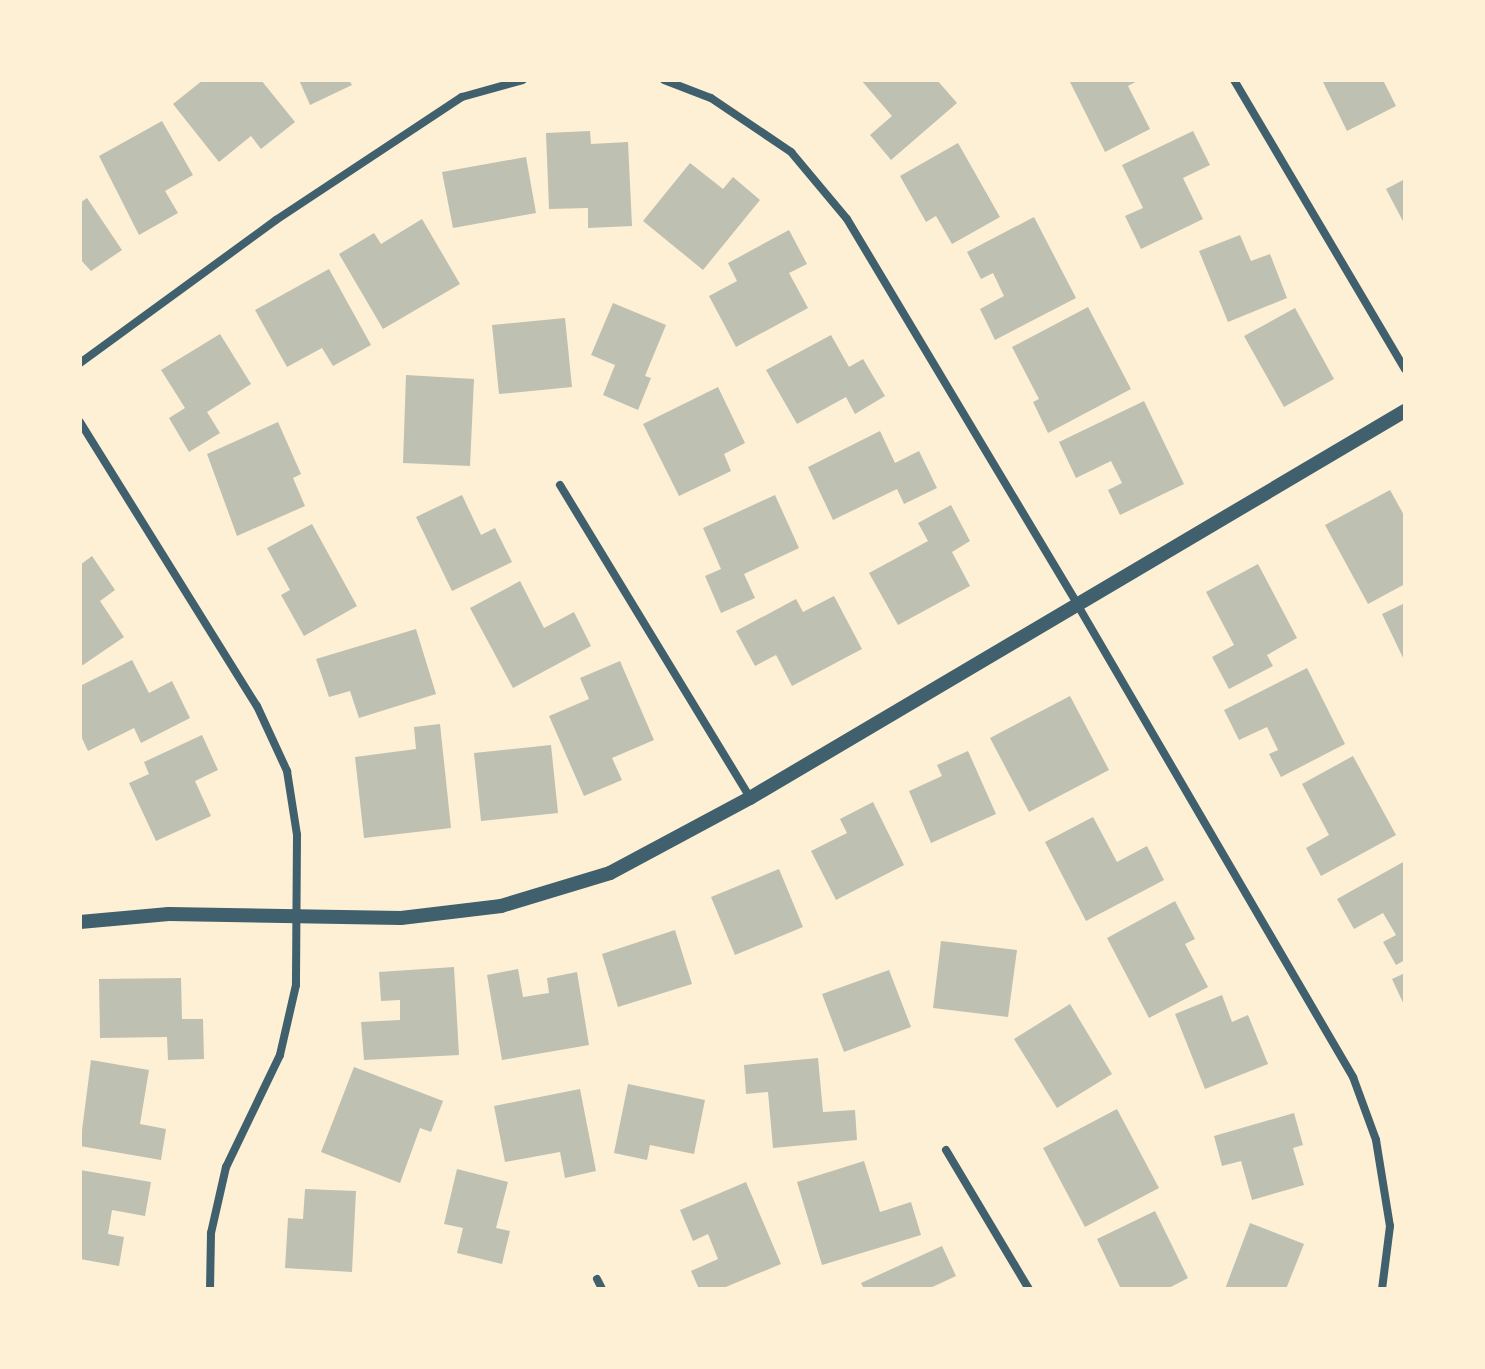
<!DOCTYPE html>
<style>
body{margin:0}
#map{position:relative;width:1485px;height:1369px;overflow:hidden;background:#fdf0d5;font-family:"Playfair Display",serif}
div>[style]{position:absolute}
.building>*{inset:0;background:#bec0b2}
.minor>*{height:8px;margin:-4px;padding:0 4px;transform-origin:4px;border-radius:4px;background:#3f606c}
.tertiary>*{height:14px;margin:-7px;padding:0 7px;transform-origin:7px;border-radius:7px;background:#3f606c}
span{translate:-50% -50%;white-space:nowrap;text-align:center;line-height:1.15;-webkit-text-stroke:8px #fdf0d5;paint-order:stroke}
.frame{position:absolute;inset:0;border:82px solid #fdf0d5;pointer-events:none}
</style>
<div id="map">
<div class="building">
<i style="clip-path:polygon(203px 80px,261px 80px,295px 122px,261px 149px,251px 136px,219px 162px,173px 104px)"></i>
<i style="clip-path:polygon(299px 80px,349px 80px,352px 85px,310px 105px)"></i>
<i style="clip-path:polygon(861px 80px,937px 80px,957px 103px,891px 160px,870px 135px,892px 116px)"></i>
<i style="clip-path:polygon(1069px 80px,1139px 80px,1128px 86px,1150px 129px,1105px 152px)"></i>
<i style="clip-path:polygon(1322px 80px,1383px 80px,1396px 106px,1347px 131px)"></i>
<i style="clip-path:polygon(162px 121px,193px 175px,165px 191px,178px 213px,139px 235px,99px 156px)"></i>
<i style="clip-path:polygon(590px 131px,591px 144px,628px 142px,632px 226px,588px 228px,588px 208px,549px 209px,546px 133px)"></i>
<i style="clip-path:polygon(1193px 131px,1210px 165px,1183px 178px,1203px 219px,1141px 249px,1125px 216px,1143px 208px,1122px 165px)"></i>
<i style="clip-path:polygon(958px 143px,1000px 217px,952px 244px,936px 216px,926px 222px,900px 176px)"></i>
<i style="clip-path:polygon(526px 157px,536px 213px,453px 228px,442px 172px)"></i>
<i style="clip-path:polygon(690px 163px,723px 189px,733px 177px,760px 200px,703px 270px,643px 221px)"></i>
<i style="clip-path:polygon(1405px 179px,1405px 225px,1386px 189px)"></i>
<i style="clip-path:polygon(87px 198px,122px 250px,91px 271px,80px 259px,80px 203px)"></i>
<i style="clip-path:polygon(1034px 217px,1076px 298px,995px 340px,980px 309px,1004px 296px,993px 273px,981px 279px,967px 252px)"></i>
<i style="clip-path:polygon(422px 219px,460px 284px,383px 329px,339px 254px,374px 233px,381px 244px)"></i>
<i style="clip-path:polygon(789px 230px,807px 264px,789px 273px,808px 308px,736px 347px,709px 296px,737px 281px,728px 263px)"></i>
<i style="clip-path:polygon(1240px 235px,1251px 261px,1270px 254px,1287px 298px,1228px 322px,1199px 251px)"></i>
<i style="clip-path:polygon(329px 269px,371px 345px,333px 366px,322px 348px,287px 367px,255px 310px)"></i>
<i style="clip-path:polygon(613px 303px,666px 325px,645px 376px,651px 378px,638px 410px,603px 395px,615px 365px,591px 355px)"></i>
<i style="clip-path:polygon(1088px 307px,1131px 389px,1048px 433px,1033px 402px,1039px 399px,1012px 347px)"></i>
<i style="clip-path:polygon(1295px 308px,1334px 379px,1284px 407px,1244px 336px)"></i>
<i style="clip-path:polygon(565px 318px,572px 387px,499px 394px,492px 325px)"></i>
<i style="clip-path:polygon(220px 334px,251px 384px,207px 412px,220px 433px,189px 452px,169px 418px,185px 408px,161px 370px)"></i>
<i style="clip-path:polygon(831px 335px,849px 367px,863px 359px,885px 396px,855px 414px,846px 397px,797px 424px,766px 370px)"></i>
<i style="clip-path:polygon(406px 375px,474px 379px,470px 466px,403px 463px)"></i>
<i style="clip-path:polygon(718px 387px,745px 443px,724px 454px,731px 471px,679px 496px,643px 424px)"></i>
<i style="clip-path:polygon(1144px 401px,1184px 484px,1120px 515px,1108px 490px,1122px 483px,1111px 461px,1076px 478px,1059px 442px)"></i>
<i style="clip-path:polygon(278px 422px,301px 474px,293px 478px,305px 506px,237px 536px,207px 454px)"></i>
<i style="clip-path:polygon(880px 431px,895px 463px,919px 451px,937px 488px,904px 504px,897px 489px,833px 520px,808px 467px)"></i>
<i style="clip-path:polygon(1390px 490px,1405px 517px,1405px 584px,1368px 604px,1325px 525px)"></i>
<i style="clip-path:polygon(462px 495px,481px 535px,495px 528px,512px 562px,452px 591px,416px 517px)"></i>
<i style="clip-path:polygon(775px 495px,799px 548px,744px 574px,755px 598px,721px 613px,705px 576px,721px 569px,703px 528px)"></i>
<i style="clip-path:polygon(951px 505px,970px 541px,952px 552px,970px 586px,898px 625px,869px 573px,928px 541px,918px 523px)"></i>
<i style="clip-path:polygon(312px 524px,357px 606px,304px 636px,281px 595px,290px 590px,267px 548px)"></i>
<i style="clip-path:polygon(92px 556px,115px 590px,100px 601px,124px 637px,80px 667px,80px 565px)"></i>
<i style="clip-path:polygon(1258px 564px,1297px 638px,1267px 655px,1273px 666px,1229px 689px,1212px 657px,1234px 645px,1206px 592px)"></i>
<i style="clip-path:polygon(520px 581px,544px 628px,574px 612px,591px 646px,513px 688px,470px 608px)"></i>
<i style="clip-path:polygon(834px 596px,862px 649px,792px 686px,776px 655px,755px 666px,736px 631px,796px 599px,803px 612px)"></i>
<i style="clip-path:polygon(1405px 603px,1405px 662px,1382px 614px)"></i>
<i style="clip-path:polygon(416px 629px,436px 694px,359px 718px,350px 691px,329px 697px,316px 659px)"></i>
<i style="clip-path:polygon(132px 660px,149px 693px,172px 681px,190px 718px,141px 743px,134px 728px,88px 751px,80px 734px,80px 686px)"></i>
<i style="clip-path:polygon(620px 661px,654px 740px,612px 758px,622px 780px,584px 796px,549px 716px,589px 699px,580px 678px)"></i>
<i style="clip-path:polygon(1307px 668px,1345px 744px,1281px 777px,1269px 754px,1278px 750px,1267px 727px,1239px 740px,1224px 710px)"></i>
<i style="clip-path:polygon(1070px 696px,1109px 770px,1029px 812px,990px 738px)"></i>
<i style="clip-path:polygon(440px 724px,451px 828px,364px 838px,355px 757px,416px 749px,414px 727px)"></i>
<i style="clip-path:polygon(202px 735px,218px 770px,195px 781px,211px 816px,156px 841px,129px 783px,149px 774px,144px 762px)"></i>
<i style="clip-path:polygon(551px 745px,558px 813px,481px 821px,474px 753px)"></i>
<i style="clip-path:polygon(968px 751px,996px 814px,931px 843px,909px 791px,942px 776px,937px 765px)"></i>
<i style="clip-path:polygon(1353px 756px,1396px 835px,1321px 876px,1306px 848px,1329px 835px,1302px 784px)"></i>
<i style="clip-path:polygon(873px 802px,904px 865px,836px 900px,811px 851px,847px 833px,840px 819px)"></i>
<i style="clip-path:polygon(1093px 817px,1117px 862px,1147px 846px,1164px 880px,1086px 921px,1045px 842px)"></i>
<i style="clip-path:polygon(1405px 861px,1405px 960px,1396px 965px,1383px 942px,1396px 935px,1383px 913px,1354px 929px,1337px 899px)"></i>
<i style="clip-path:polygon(779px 869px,803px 927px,735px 955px,711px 897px)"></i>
<i style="clip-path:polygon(1175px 901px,1195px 939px,1185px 944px,1208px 987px,1149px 1018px,1107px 938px)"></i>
<i style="clip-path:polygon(675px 930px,692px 984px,618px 1007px,602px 954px)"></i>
<i style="clip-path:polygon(941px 941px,1017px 950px,1008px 1017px,933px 1008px)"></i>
<i style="clip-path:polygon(454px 967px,459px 1055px,364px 1060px,361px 1022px,400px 1020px,400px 1000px,381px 1001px,379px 972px)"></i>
<i style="clip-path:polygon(518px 969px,523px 997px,549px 993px,547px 978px,577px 972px,589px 1045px,502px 1060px,487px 975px)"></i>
<i style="clip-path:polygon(889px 970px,911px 1027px,844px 1052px,822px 994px)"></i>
<i style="clip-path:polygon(1405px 973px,1405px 1007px,1392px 979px)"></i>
<i style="clip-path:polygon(181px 978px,182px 1019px,203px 1019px,204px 1059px,168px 1060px,167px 1037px,100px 1038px,99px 979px)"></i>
<i style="clip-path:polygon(1222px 995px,1232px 1022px,1248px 1015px,1268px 1064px,1205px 1089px,1175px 1014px)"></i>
<i style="clip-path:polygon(1070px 1004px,1112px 1074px,1057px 1108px,1014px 1039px)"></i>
<i style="clip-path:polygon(818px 1058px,823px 1112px,855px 1110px,857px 1140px,773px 1148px,768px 1092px,746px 1094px,744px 1065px)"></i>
<i style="clip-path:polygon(91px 1060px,149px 1070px,140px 1124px,166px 1129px,161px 1160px,80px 1146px)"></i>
<i style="clip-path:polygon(354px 1067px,443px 1101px,431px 1132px,420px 1128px,400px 1183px,321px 1152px)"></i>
<i style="clip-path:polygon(628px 1084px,705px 1100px,694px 1154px,650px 1145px,647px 1160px,614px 1153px)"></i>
<i style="clip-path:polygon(580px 1089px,596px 1171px,565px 1178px,560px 1152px,505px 1162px,494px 1106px)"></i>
<i style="clip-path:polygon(1117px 1109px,1159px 1188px,1085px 1227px,1043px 1148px)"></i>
<i style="clip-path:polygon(1294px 1113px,1303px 1145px,1293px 1148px,1304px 1185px,1252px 1200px,1241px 1161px,1222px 1166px,1214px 1136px)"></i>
<i style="clip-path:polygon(864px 1161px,880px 1212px,911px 1202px,921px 1235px,822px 1265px,797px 1182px)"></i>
<i style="clip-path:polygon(457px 1169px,508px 1182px,496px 1228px,510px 1231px,502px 1264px,457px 1253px,463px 1228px,444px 1224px)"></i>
<i style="clip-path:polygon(80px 1170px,151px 1182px,145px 1216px,112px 1210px,108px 1234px,124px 1237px,119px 1266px,80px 1259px)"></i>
<i style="clip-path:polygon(746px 1182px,781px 1264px,721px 1289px,699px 1289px,691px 1271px,718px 1259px,708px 1234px,693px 1241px,680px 1210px)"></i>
<i style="clip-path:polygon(305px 1189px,356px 1191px,352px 1272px,285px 1268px,288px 1218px,303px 1219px)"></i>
<i style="clip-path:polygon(1155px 1211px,1188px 1278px,1167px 1289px,1121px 1289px,1097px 1239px)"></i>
<i style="clip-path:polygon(1250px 1223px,1304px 1244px,1286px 1289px,1225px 1289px)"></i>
<i style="clip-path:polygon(942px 1246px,956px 1276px,928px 1289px,864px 1289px,861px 1283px)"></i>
</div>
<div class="minor">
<i style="left:664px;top:80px;width:50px;rotate:21deg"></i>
<i style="left:711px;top:98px;width:97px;rotate:34deg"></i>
<i style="left:791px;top:152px;width:87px;rotate:50.1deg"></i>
<i style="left:847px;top:219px;width:448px;rotate:59.1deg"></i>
<i style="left:1077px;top:604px;width:548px;rotate:59.74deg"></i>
<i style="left:1353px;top:1077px;width:67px;rotate:69.9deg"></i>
<i style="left:1376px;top:1140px;width:87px;rotate:80.8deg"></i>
<i style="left:1390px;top:1226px;width:64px;rotate:97.2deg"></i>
<i style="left:1234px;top:80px;width:336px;rotate:59.4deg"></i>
<i style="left:80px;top:363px;width:243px;rotate:-36.1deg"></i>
<i style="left:276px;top:220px;width:223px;rotate:-33.5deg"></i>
<i style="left:462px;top:97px;width:63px;rotate:-15.6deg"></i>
<i style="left:80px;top:422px;width:335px;rotate:58.1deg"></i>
<i style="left:257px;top:706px;width:72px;rotate:65.2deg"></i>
<i style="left:287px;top:771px;width:65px;rotate:81.1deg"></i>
<i style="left:297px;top:835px;width:150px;rotate:90.4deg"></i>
<i style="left:296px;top:985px;width:72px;rotate:102.9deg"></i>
<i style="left:280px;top:1055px;width:124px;rotate:115.7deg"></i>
<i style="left:226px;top:1167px;width:68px;rotate:102.8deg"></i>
<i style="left:211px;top:1233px;width:56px;rotate:91deg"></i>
<i style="left:560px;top:485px;width:366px;rotate:58.7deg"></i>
<i style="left:946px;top:1150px;width:162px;rotate:59.2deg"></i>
<i style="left:597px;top:1279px;width:11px;rotate:63deg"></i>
</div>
<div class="tertiary">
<i style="left:80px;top:922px;width:89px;rotate:-5.1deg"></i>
<i style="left:169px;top:914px;width:232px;rotate:1deg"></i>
<i style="left:401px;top:918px;width:101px;rotate:-6.8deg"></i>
<i style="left:501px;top:906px;width:114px;rotate:-16.8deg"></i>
<i style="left:610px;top:873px;width:159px;rotate:-28.2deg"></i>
<i style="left:750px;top:798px;width:761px;rotate:-30.58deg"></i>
</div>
<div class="frame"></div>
</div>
